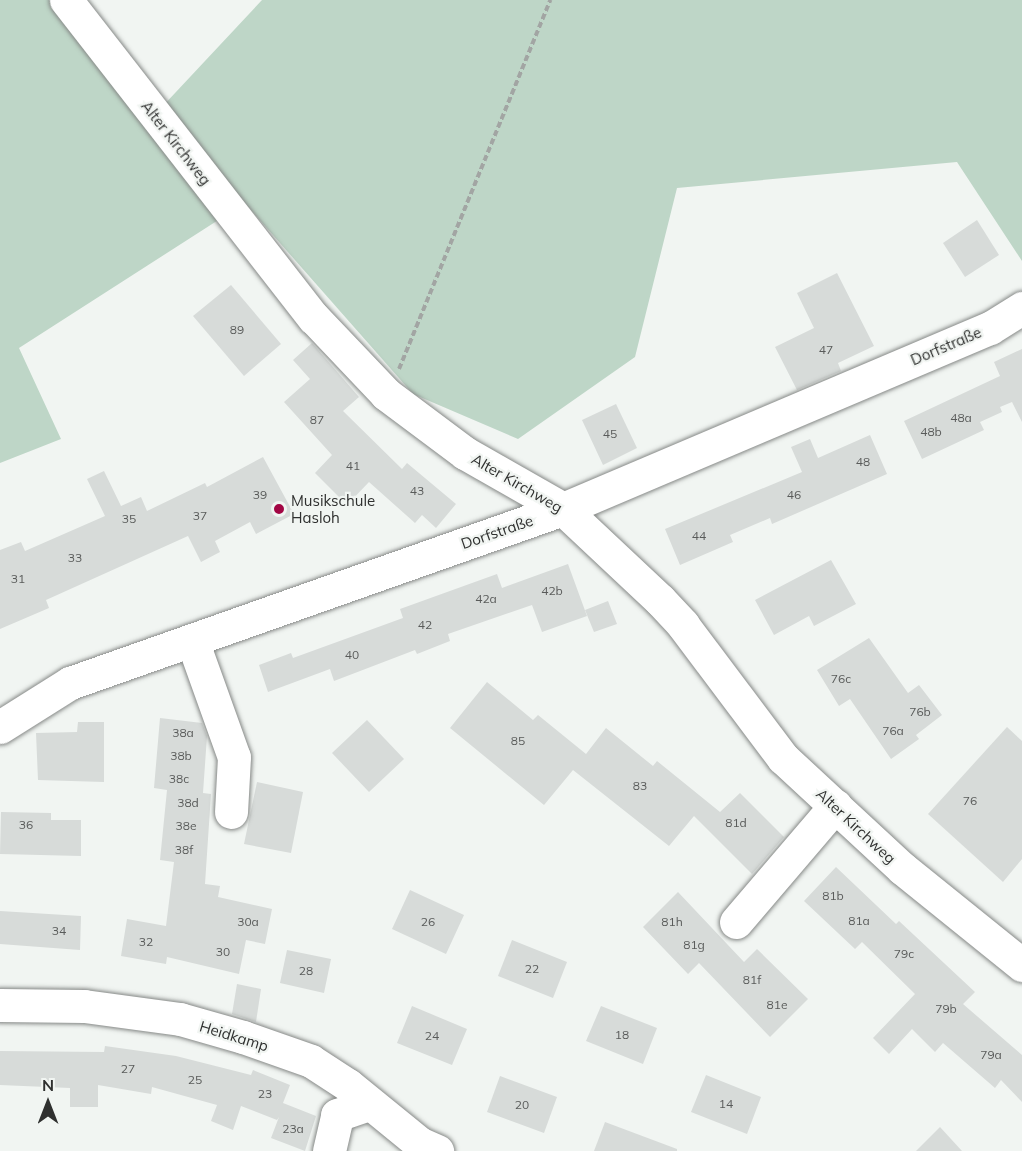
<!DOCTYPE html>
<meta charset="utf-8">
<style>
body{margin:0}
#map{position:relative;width:1022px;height:1151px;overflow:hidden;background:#f1f5f2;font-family:Mulish,sans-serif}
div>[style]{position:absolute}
.green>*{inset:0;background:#bed6c7}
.building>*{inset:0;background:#d7dbd9}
.path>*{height:4px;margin-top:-2px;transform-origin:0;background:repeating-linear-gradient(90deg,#a2a5a3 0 6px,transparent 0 9px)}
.roads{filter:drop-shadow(0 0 2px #868987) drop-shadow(0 0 2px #868987)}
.minor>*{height:33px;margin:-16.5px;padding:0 16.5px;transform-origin:16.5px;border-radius:16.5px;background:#fff}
.dots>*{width:16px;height:16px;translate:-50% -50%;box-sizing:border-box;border:3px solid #f1f5f2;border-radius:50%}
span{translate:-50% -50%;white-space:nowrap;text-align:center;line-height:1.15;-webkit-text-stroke:4.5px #f1f5f2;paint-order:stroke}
.number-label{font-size:12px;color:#595b5a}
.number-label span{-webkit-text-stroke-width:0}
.street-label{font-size:15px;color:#2f302f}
.poi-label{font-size:15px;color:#2f302f}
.left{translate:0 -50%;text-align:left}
.north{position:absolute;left:18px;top:1073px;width:60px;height:60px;-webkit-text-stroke:4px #f1f5f2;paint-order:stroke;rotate:0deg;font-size:16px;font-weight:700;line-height:24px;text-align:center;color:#2f302f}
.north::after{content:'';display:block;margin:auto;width:21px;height:27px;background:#2f302f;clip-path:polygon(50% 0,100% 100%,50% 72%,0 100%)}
</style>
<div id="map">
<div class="green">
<i style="clip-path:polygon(0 0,51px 0,223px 217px,19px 348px,61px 439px,0 463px)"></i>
<i style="clip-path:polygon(262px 0,1022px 0,1022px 261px,957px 162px,677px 188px,635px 357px,518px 439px,413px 394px,161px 108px)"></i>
</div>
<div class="building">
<i style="clip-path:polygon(977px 220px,999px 255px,965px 277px,943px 243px)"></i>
<i style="clip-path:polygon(837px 273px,874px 346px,838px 363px,841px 371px,797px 390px,775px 347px,814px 328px,797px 293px)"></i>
<i style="clip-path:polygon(231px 285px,281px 344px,244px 376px,193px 316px)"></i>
<i style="clip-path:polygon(312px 343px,359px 397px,343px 411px,402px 469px,407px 463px,456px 504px,436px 528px,422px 515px,415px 523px,369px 482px,347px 505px,315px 473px,332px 455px,284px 402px,310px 379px,293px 360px)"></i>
<i style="clip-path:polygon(1022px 349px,1022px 422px,1012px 402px,1000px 407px,1002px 412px,980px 422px,984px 430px,922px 459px,904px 421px,1000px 376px,994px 362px)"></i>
<i style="clip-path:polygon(616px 404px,637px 448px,603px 465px,582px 420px)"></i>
<i style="clip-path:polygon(870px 435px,887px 474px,772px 524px,770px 518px,730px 535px,733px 542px,680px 565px,665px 529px,802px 472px,791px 447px,810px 439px,818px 458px)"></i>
<i style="clip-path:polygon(263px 457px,294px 514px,256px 534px,250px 522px,215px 541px,220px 552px,201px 562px,188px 536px,46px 600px,49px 608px,0 629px,0 550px,21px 542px,25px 551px,105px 516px,87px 479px,104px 471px,121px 506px,141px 497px,147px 511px,205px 483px,207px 487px)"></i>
<i style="clip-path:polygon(831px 560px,856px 604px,814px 626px,809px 616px,774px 635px,755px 600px)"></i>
<i style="clip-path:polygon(568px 564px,587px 616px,542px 632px,532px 605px,448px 634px,450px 641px,417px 654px,415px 650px,334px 681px,330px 669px,268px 692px,259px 665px,291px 653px,293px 658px,403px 618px,400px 609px,497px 574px,502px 588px)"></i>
<i style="clip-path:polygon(608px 601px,617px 624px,594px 632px,585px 610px)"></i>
<i style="clip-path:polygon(869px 638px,908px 693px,919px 685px,942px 715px,916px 735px,919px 739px,891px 759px,850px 699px,839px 706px,817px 670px)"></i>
<i style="clip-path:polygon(487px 682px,533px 720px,538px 715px,586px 754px,606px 728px,653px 766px,657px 761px,720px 812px,740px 793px,784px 837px,752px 874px,694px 816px,669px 846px,573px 770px,544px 805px,450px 728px)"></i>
<i style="clip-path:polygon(160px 718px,202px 723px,207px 736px,203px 793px,211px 794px,205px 884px,220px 886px,218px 897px,272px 909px,265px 944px,246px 940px,239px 974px,167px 957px,166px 964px,121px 956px,127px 919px,166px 926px,174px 862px,160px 860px,167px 790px,154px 788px)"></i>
<i style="clip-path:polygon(367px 720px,404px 759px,369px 792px,332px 753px)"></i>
<i style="clip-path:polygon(78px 722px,104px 722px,104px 782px,38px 780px,36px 733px,77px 732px)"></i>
<i style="clip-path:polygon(1007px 727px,1022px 741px,1022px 859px,1003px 882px,928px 814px)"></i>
<i style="clip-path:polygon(257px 782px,303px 792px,291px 853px,244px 844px)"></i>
<i style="clip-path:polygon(1px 812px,51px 813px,51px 820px,81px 820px,81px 856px,0 854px)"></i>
<i style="clip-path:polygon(836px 867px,896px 924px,899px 921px,975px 992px,963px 1004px,1022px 1055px,1022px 1102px,1001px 1080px,995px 1088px,943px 1043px,935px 1052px,912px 1029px,889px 1054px,873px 1038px,915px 994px,862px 942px,855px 949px,804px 901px)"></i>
<i style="clip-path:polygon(410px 890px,464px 915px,446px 954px,392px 929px)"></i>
<i style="clip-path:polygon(678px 892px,744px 962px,757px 949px,808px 999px,770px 1037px,699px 963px,688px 974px,643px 927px)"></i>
<i style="clip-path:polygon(0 911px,81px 916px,80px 950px,0 944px)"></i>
<i style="clip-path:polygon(512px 940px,567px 962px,553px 998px,498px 976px)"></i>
<i style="clip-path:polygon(287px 950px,331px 959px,324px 993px,280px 983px)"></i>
<i style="clip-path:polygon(237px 984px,261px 989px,256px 1022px,232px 1014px)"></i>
<i style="clip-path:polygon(412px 1006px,467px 1029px,452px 1065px,397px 1043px)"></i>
<i style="clip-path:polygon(601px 1006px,657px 1028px,643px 1064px,586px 1041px)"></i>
<i style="clip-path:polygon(105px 1046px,176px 1056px,251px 1075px,253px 1070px,290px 1085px,283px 1103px,316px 1116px,305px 1151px,271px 1138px,279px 1117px,277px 1120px,241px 1106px,233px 1130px,211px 1121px,217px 1105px,152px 1087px,151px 1094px,98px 1085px,98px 1107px,70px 1107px,70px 1088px,0 1085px,0 1051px,104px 1052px)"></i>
<i style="clip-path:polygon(706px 1075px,761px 1097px,747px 1134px,691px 1112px)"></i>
<i style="clip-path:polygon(500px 1076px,557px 1097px,544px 1133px,487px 1112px)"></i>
<i style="clip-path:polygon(605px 1122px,677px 1149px,677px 1151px,594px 1151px)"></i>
<i style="clip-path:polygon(940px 1127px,962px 1151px,916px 1151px)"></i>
</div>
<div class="path">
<i style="left:399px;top:369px;width:399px;rotate:-67.7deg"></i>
</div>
<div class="roads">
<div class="minor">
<i style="left:66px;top:0;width:403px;rotate:52.1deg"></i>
<i style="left:314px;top:318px;width:105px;rotate:46.5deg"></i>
<i style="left:386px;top:394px;width:99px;rotate:36.8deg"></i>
<i style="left:465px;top:453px;width:113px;rotate:29.7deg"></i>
<i style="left:563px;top:509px;width:133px;rotate:43.2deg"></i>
<i style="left:660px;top:600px;width:34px;rotate:47deg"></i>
<i style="left:683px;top:625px;width:166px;rotate:53.1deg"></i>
<i style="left:783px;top:758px;width:163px;rotate:42.8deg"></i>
<i style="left:903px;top:869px;width:153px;rotate:38.9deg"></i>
<i style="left:192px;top:640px;width:124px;rotate:70.3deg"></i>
<i style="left:234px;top:757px;width:55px;rotate:93.1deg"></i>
<i style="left:0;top:727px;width:83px;rotate:-32.2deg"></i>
<i style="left:70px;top:683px;width:523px;rotate:-19.44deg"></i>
<i style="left:563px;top:509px;width:464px;rotate:-23deg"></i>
<i style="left:990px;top:328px;width:38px;rotate:-32deg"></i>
<i style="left:736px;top:922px;width:153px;rotate:-49.5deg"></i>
<i style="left:0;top:1005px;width:84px;rotate:0.7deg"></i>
<i style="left:84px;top:1006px;width:97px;rotate:7.7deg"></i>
<i style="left:180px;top:1019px;width:66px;rotate:15.9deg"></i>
<i style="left:243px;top:1037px;width:72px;rotate:19.4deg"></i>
<i style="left:311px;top:1061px;width:44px;rotate:33deg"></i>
<i style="left:348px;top:1085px;width:92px;rotate:39.2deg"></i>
<i style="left:419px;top:1143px;width:20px;rotate:24deg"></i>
<i style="left:329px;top:1151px;width:37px;rotate:-77deg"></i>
<i style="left:337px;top:1115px;width:34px;rotate:-19deg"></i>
</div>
</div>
<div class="dots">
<i style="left:279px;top:509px;background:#a20644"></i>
</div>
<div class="number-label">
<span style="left:237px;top:330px">89</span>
<span style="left:826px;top:350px">47</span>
<span style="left:961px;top:418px">48a</span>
<span style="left:317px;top:420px">87</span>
<span style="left:931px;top:432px">48b</span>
<span style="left:610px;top:434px">45</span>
<span style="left:863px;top:462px">48</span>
<span style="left:353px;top:466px">41</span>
<span style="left:417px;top:491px">43</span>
<span style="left:260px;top:495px">39</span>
<span style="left:794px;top:495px">46</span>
<span style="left:200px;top:516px">37</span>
<span style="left:129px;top:519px">35</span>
<span style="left:699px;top:536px">44</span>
<span style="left:75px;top:558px">33</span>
<span style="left:18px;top:579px">31</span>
<span style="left:552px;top:591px">42b</span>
<span style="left:486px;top:599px">42a</span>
<span style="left:425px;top:625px">42</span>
<span style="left:352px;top:655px">40</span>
<span style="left:841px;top:679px">76c</span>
<span style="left:920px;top:712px">76b</span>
<span style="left:893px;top:731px">76a</span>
<span style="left:183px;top:733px">38a</span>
<span style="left:518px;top:741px">85</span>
<span style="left:181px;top:756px">38b</span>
<span style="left:179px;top:779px">38c</span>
<span style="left:640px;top:786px">83</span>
<span style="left:970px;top:801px">76</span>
<span style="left:188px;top:803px">38d</span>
<span style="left:736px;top:823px">81d</span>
<span style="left:26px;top:825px">36</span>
<span style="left:186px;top:826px">38e</span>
<span style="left:184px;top:850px">38f</span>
<span style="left:833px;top:896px">81b</span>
<span style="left:859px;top:921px">81a</span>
<span style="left:248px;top:922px">30a</span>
<span style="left:428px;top:922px">26</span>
<span style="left:672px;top:922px">81h</span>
<span style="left:59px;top:931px">34</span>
<span style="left:146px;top:942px">32</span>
<span style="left:694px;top:945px">81g</span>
<span style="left:223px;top:952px">30</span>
<span style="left:904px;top:954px">79c</span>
<span style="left:532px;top:969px">22</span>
<span style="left:306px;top:971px">28</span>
<span style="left:752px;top:980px">81f</span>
<span style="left:777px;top:1005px">81e</span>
<span style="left:946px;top:1009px">79b</span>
<span style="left:622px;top:1035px">18</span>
<span style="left:432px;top:1036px">24</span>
<span style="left:991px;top:1055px">79a</span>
<span style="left:128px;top:1069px">27</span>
<span style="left:195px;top:1080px">25</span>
<span style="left:265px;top:1094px">23</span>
<span style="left:726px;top:1104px">14</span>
<span style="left:522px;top:1105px">20</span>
<span style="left:293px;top:1129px">23a</span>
</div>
<div class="street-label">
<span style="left:176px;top:143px;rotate:52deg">Alter Kirchweg</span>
<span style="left:946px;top:346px;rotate:-23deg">Dorfstraße</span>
<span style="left:517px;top:483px;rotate:30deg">Alter Kirchweg</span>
<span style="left:497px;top:532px;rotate:-19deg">Dorfstraße</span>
<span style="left:856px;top:826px;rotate:43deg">Alter Kirchweg</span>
<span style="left:234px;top:1036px;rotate:17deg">Heidkamp</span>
</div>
<div class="poi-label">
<span class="left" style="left:291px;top:509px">Musikschule<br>Hasloh</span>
</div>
<div class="north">N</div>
</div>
